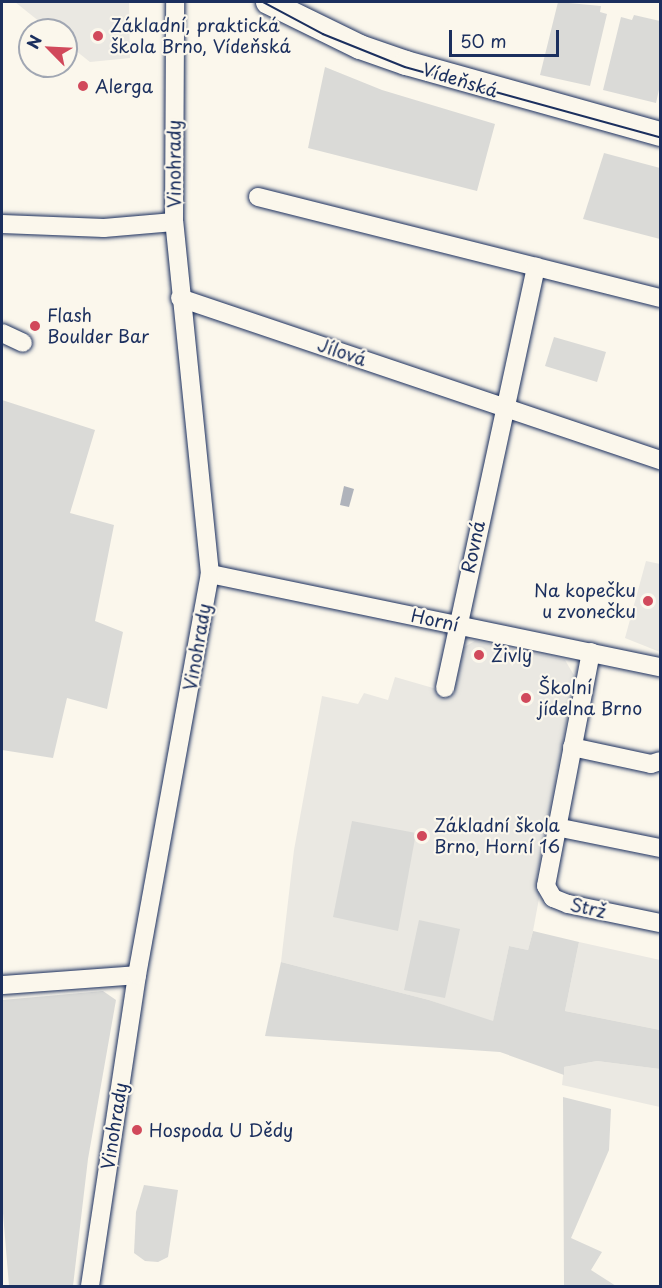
<!DOCTYPE html>
<meta charset="utf-8">
<style>
body{margin:0}
#map{position:relative;width:662px;height:1288px;overflow:hidden;background:#fbf7ec;font-family:"Playpen Sans",sans-serif}
div>[style]{position:absolute}
.built>*{inset:0;background:#eae8e2}
.green>*{inset:0;background:#dadad7}
.water>*{inset:0;background:#afb3bb}
.roads{filter:drop-shadow(0 0 2px #1b2f5e) drop-shadow(0 0 2px #1b2f5e)}
.minor>*{height:18px;margin:-9px;padding:0 9px;transform-origin:9px;border-radius:9px;background:#fbf7ec}
.major>*{height:24px;margin:-12px;padding:0 12px;transform-origin:12px;border-radius:12px;background:#fbf7ec}
.tram>*{height:1.5px;margin:-0.75px;padding:0 0.75px;transform-origin:0.75px;border-radius:0.75px;background:#1b2f5e}
.dots>*{width:16px;height:16px;translate:-50% -50%;box-sizing:border-box;border:3px solid #fbf7ec;border-radius:50%}
span{translate:-50% -50%;white-space:nowrap;text-align:center;line-height:1.15;-webkit-text-stroke:4.5px #fbf7ec;paint-order:stroke}
.poi-label{font-size:18px;color:#1b2f5e}
.left{translate:0 -50%;text-align:left}
.right{translate:-100% -50%;text-align:right}
.street-label{font-size:18px;color:#1b2f5e}
.frame{position:absolute;inset:0;border:3px solid #1b2f5e;pointer-events:none}
.north{position:absolute;left:18px;top:18px;width:60px;height:60px;box-sizing:border-box;background:#fbf7ec;border:2px solid #a1a7b3;border-radius:50%;rotate:294deg;font-size:16px;font-weight:700;line-height:24px;text-align:center;color:#1b2f5e}
.north::after{content:'';display:block;margin:auto;width:21px;height:27px;background:#d1495b;clip-path:polygon(50% 0,100% 100%,50% 72%,0 100%)}
.scale{position:absolute;left:449px;top:30px;width:110px;height:27px;box-sizing:border-box;border:3px solid #1b2f5e;border-top:0;padding-left:8px;font-size:18px;line-height:21px;white-space:nowrap;color:#1b2f5e;-webkit-text-stroke:4px #fbf7ec;paint-order:stroke}
</style>
<div id="map">
<div class="built">
<i style="clip-path:polygon(15px 2px,129px 2px,130px 58px,90px 62px,66px 43px,66px 30px,50px 30px)"></i>
<i style="clip-path:polygon(646px 561px,660px 564px,660px 652px,625px 638px)"></i>
<i style="clip-path:polygon(475px 641px,565px 660px,575px 677px,537px 876px,540px 893px,533px 931px,528px 950px,509px 946px,493px 1022px,429px 1000px,281px 962px,294px 850px,322px 696px,358px 704px,364px 693px,388px 700px,395px 677px,454px 694px,464px 647px)"></i>
<i style="clip-path:polygon(579px 942px,660px 960px,660px 1030px,565px 1011px)"></i>
<i style="clip-path:polygon(597px 1061px,660px 1069px,660px 1107px,562px 1085px,564px 1067px)"></i>
</div>
<div class="green">
<i style="clip-path:polygon(558px 2px,601px 6px,600px 12px,607px 14px,590px 86px,540px 75px)"></i>
<i style="clip-path:polygon(634px 15px,660px 21px,660px 85px,656px 103px,603px 90px,621px 17px,632px 20px)"></i>
<i style="clip-path:polygon(325px 67px,382px 90px,495px 124px,477px 191px,308px 148px)"></i>
<i style="clip-path:polygon(604px 153px,660px 168px,660px 239px,583px 219px)"></i>
<i style="clip-path:polygon(554px 337px,606px 352px,597px 382px,545px 366px)"></i>
<i style="clip-path:polygon(2px 400px,95px 430px,70px 513px,114px 525px,95px 621px,123px 632px,107px 709px,67px 698px,53px 758px,2px 750px)"></i>
<i style="clip-path:polygon(352px 821px,416px 833px,398px 931px,333px 917px)"></i>
<i style="clip-path:polygon(419px 920px,460px 929px,445px 998px,404px 990px)"></i>
<i style="clip-path:polygon(533px 931px,579px 942px,565px 1011px,660px 1030px,660px 1069px,597px 1061px,564px 1067px,564px 1075px,500px 1052px,265px 1036px,281px 962px,429px 1000px,493px 1021px,509px 946px,528px 950px)"></i>
<i style="clip-path:polygon(103px 991px,116px 1000px,88px 1159px,73px 1286px,9px 1286px,2px 1201px,2px 1000px)"></i>
<i style="clip-path:polygon(563px 1097px,611px 1109px,609px 1150px,571px 1238px,602px 1252px,591px 1270px,616px 1286px,564px 1286px)"></i>
<i style="clip-path:polygon(144px 1185px,178px 1190px,168px 1257px,158px 1262px,145px 1261px,134px 1253px,136px 1212px)"></i>
</div>
<div class="water">
<i style="clip-path:polygon(344px 486px,354px 489px,349px 507px,340px 505px)"></i>
</div>
<div class="roads">
<div class="minor">
<i style="left:258px;top:197px;width:414px;rotate:14.1deg"></i>
<i style="left:2px;top:224px;width:102px;rotate:2.2deg"></i>
<i style="left:104px;top:228px;width:70px;rotate:-4.9deg"></i>
<i style="left:180px;top:298px;width:507px;rotate:18.65deg"></i>
<i style="left:2px;top:333px;width:23px;rotate:25deg"></i>
<i style="left:210px;top:574px;width:460px;rotate:11.7deg"></i>
<i style="left:591px;top:652px;width:238px;rotate:100.9deg"></i>
<i style="left:546px;top:886px;width:14px;rotate:60deg"></i>
<i style="left:553px;top:898px;width:16px;rotate:22deg"></i>
<i style="left:568px;top:904px;width:94px;rotate:11.7deg"></i>
<i style="left:445px;top:688px;width:431px;rotate:-77.8deg"></i>
<i style="left:572px;top:747px;width:81px;rotate:12.1deg"></i>
<i style="left:651px;top:764px;width:9px;rotate:-18deg"></i>
<i style="left:556px;top:827px;width:106px;rotate:11.4deg"></i>
<i style="left:2px;top:985px;width:135px;rotate:-4.2deg"></i>
<i style="left:90px;top:1286px;width:315px;rotate:-81.4deg"></i>
<i style="left:137px;top:975px;width:408px;rotate:-79.7deg"></i>
<i style="left:210px;top:574px;width:354px;rotate:-95.8deg"></i>
<i style="left:174px;top:222px;width:220px;rotate:-89.7deg"></i>
</div>
<div class="major">
<i style="left:268px;top:2px;width:102px;rotate:26.1deg"></i>
<i style="left:360px;top:47px;width:49px;rotate:19.2deg"></i>
<i style="left:406px;top:63px;width:264px;rotate:15.6deg"></i>
</div>
</div>
<div class="tram">
<i style="left:263px;top:2px;width:68px;rotate:28.1deg"></i>
<i style="left:323px;top:34px;width:88px;rotate:21.9deg"></i>
<i style="left:405px;top:67px;width:264px;rotate:15.4deg"></i>
</div>
<div class="dots">
<i style="left:98px;top:36px;background:#d1495b"></i>
<i style="left:83px;top:86px;background:#d1495b"></i>
<i style="left:35px;top:326px;background:#d1495b"></i>
<i style="left:648px;top:601px;background:#d1495b"></i>
<i style="left:479px;top:655px;background:#d1495b"></i>
<i style="left:526px;top:698px;background:#d1495b"></i>
<i style="left:422px;top:836px;background:#d1495b"></i>
<i style="left:137px;top:1130px;background:#d1495b"></i>
</div>
<div class="poi-label">
<span class="left" style="left:110px;top:36px">Základní, praktická<br>škola Brno, Vídeňská</span>
<span class="left" style="left:95px;top:86px">Alerga</span>
<span class="left" style="left:47px;top:326px">Flash<br>Boulder Bar</span>
<span class="right" style="left:636px;top:601px">Na kopečku<br>u zvonečku</span>
<span class="left" style="left:491px;top:655px">Živly</span>
<span class="left" style="left:538px;top:698px">Školní<br>jídelna Brno</span>
<span class="left" style="left:434px;top:836px">Základní škola<br>Brno, Horní 16</span>
<span class="left" style="left:149px;top:1130px">Hospoda U Dědy</span>
</div>
<div class="street-label">
<span style="left:460px;top:80px;rotate:17deg">Vídeňská</span>
<span style="left:174px;top:164px;rotate:-90deg">Vinohrady</span>
<span style="left:342px;top:352px;rotate:19deg">Jílová</span>
<span style="left:473px;top:547px;rotate:-78deg">Rovná</span>
<span style="left:435px;top:620px;rotate:12deg">Horní</span>
<span style="left:197px;top:647px;rotate:-80deg">Vinohrady</span>
<span style="left:588px;top:908px;rotate:13deg">Strž</span>
<span style="left:114px;top:1126px;rotate:-81deg">Vinohrady</span>
</div>
<div class="frame"></div>
<div class="north">N</div>
<div class="scale">50 m</div>
</div>
